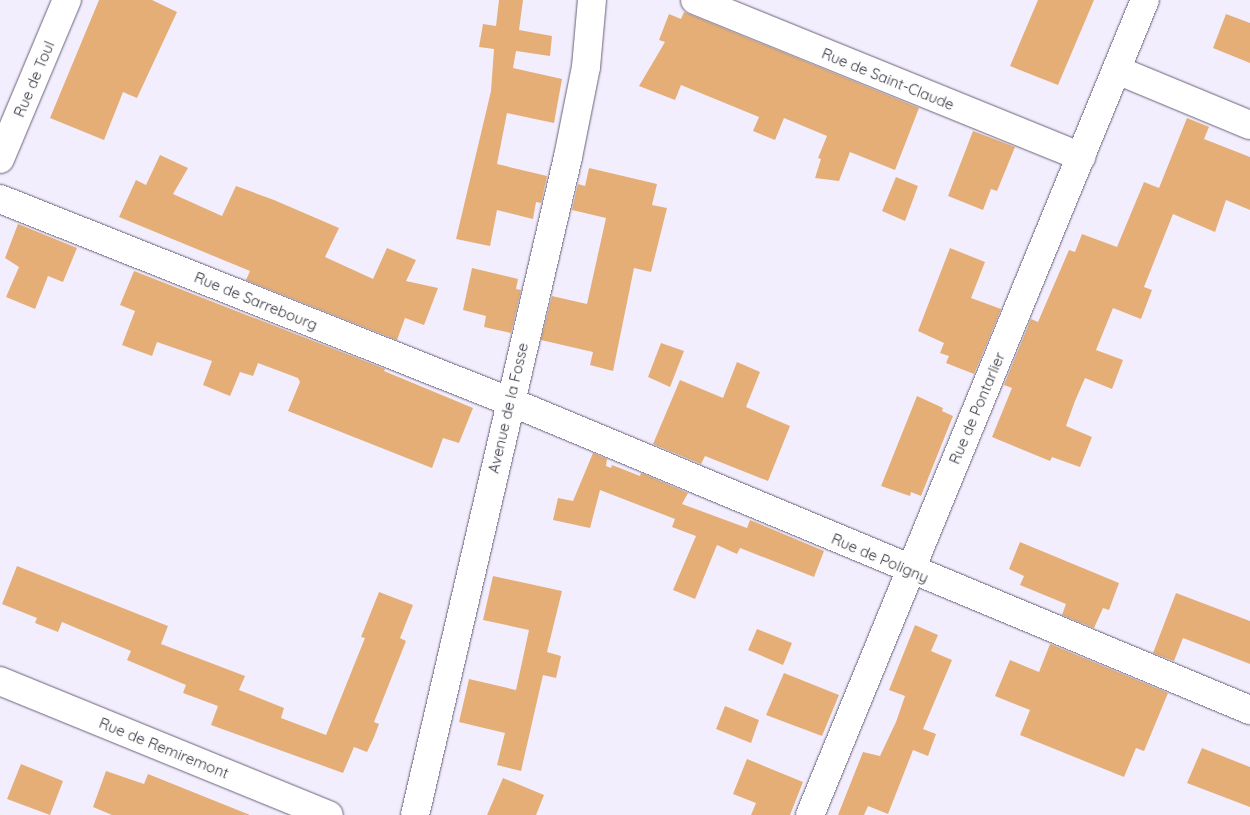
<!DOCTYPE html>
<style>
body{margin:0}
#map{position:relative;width:1250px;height:815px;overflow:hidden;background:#f3eefe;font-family:Quicksand,sans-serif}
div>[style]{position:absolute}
.building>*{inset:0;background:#e5ae77}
.roads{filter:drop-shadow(0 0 1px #696178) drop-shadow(0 0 1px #696178)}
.minor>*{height:28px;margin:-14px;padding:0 14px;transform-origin:14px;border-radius:14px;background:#fff}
span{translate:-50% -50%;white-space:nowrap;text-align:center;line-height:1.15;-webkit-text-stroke:4.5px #fefefe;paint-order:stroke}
.street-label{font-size:15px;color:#3b3843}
</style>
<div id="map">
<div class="building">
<i style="clip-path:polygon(99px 0,152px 0,177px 12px,137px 98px,123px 92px,104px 140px,50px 118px)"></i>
<i style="clip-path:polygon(499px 0,523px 0,519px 30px,552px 36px,550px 56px,516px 51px,513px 68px,562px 79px,554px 123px,507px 113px,497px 164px,547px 176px,541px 203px,536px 202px,533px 219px,497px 210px,490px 246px,456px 239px,491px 91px,494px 49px,479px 47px,483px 24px,496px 26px)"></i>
<i style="clip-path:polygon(1038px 0,1094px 0,1058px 85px,1010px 66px)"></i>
<i style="clip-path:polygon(684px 12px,919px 108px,895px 170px,850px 152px,839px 181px,815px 178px,821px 159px,818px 158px,827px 136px,784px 118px,775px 140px,753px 131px,759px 117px,681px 85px,675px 100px,639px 86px,665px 42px,659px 40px,669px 14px,681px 19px)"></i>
<i style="clip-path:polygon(1226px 14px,1250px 23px,1250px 63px,1213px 48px)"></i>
<i style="clip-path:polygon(1187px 118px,1209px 127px,1204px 139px,1250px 157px,1250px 210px,1226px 200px,1215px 232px,1173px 214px,1144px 287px,1152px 290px,1141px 319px,1113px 308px,1096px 350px,1123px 360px,1112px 389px,1085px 378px,1075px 401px,1066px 426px,1092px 437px,1080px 467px,1052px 457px,1050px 461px,992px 437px,1012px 388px,1004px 385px,1031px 319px,1038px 322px,1069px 250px,1075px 252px,1082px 234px,1117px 247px,1144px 182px,1159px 188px)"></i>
<i style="clip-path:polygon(973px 131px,1015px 147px,997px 191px,991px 189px,983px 210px,948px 196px)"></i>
<i style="clip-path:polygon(160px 155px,188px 168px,173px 194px,222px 216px,236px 186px,274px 200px,339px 228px,325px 257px,373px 279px,387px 248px,416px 260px,406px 281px,438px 288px,424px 325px,405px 318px,397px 340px,246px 280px,250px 271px,119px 217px,136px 180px,146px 185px)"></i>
<i style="clip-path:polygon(589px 168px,657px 184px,652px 205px,667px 208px,651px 272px,634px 268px,613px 371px,590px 365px,593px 352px,541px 340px,552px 296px,587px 304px,606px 218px,572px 210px,578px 184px,585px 186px)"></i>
<i style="clip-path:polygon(896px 177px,918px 186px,905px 221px,882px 211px)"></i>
<i style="clip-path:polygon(18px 224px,77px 248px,63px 282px,48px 276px,35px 309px,6px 297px,19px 267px,5px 258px)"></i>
<i style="clip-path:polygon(950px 248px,985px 262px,971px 298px,1001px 309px,974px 374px,946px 363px,949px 356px,940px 353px,944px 343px,918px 331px)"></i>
<i style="clip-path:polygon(472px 268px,518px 279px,516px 289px,521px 290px,511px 333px,484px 327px,486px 316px,463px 310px)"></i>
<i style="clip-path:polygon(134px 271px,385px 369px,384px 371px,473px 408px,459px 443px,443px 438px,432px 468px,288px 411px,300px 382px,298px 378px,258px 363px,253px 376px,240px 372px,230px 396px,203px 385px,212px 361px,157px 342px,152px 356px,122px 345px,135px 311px,120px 305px)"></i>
<i style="clip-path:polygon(661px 343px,684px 351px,670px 387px,648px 377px)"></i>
<i style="clip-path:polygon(737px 362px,760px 372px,746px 407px,790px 426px,768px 481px,705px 456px,701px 464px,653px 444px,680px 380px,723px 398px)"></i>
<i style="clip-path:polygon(917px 396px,943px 408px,942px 411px,953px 416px,921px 496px,911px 492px,910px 496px,881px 486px)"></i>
<i style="clip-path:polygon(593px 453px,607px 459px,606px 466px,611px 468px,612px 465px,640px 476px,641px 473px,688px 493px,682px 504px,747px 528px,750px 520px,824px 551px,814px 577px,740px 548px,737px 554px,717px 545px,695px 599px,673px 590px,696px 536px,672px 527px,675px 519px,600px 490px,590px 528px,553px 520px,558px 498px,573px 501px)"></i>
<i style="clip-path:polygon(1020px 542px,1119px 583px,1109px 610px,1103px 608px,1094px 628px,1062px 615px,1066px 604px,1020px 585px,1024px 576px,1009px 569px)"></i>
<i style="clip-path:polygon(17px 566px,168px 626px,161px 644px,245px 676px,239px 690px,284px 708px,281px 718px,326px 735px,365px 638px,361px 637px,379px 592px,413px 605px,400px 638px,406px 641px,374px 722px,379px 724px,374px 737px,367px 752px,354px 747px,343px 773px,211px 725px,218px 706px,183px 693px,186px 685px,127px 660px,131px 651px,62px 622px,58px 632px,35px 623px,37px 618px,2px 604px)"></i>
<i style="clip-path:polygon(493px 576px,562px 591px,547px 652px,561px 656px,556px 678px,543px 675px,521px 771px,497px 765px,505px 733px,459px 722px,469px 679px,516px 690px,529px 630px,483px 620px)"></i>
<i style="clip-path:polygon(1176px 593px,1250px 621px,1250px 664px,1183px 638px,1174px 661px,1153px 653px)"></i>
<i style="clip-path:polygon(915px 625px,938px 635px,931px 651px,952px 660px,923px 729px,936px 734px,928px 756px,913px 750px,888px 814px,868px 806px,864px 815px,838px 815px,863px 752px,880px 756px,896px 722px,905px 696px,889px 690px)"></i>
<i style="clip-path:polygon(757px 629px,792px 643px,783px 665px,748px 650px)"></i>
<i style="clip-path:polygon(1050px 644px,1168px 693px,1144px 751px,1136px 748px,1124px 777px,1020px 735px,1030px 710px,995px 696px,1010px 660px,1039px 672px)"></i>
<i style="clip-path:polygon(784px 673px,839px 695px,822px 736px,766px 715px)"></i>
<i style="clip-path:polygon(725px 706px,759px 720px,751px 743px,716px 729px)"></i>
<i style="clip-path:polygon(1202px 748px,1250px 767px,1250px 807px,1187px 783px)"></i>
<i style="clip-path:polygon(747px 759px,803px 782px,790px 815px,751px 815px,756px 803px,733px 794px)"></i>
<i style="clip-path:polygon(21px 764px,63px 781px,50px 815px,7px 799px)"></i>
<i style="clip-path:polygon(106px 771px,144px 784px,148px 774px,250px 815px,112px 815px,93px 807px)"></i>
<i style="clip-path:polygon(503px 778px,544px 795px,536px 815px,487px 815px)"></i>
</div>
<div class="roads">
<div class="minor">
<i style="left:695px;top:0;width:417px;rotate:22.1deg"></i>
<i style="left:1117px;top:70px;width:144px;rotate:22.5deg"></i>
<i style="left:0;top:159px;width:173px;rotate:-67.2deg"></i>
<i style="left:0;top:199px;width:550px;rotate:21.67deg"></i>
<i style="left:511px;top:402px;width:801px;rotate:22.63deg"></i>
<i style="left:0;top:681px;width:355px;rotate:22.2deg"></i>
<i style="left:415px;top:815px;width:676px;rotate:-76.91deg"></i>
<i style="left:568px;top:157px;width:92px;rotate:-78.7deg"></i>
<i style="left:586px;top:67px;width:67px;rotate:-84.9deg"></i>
<i style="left:810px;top:815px;width:881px;rotate:-67.66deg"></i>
</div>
</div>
<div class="street-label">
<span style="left:34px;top:79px;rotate:-67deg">Rue de Toul</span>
<span style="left:888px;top:79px;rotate:22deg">Rue de Saint-Claude</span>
<span style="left:256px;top:301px;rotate:22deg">Rue de Sarrebourg</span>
<span style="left:508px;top:408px;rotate:-77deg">Avenue de la Fosse</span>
<span style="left:977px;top:408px;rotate:-67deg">Rue de Pontarlier</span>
<span style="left:880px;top:558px;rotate:23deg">Rue de Poligny</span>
<span style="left:164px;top:748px;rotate:22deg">Rue de Remiremont</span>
</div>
</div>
